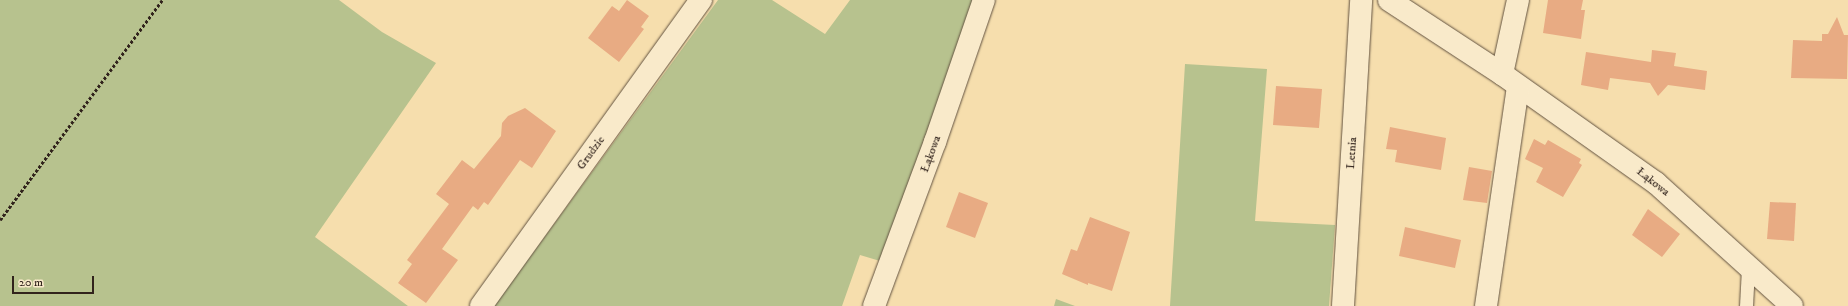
<!DOCTYPE html>
<meta charset="utf-8">
<style>
body{margin:0}
#map{position:relative;width:1848px;height:306px;overflow:hidden;background:#f6dead;font-family:"IM FELL DW Pica",serif}
div>[style]{position:absolute}
.green>*{inset:0;background:#b7c28e}
.building>*{inset:0;background:#e8ab83}
.path>*{height:2.5px;margin-top:-1.25px;transform-origin:0;background:repeating-linear-gradient(90deg,#31231c 0 3px,transparent 0 5px)}
.roads{filter:drop-shadow(0 0 1px #625240) drop-shadow(0 0 1px #625240)}
.lane>*{height:13px;margin:-6.5px;padding:0 6.5px;transform-origin:6.5px;border-radius:6.5px;background:#f9eaca}
.street>*{height:22px;margin:-11px;padding:0 11px;transform-origin:11px;border-radius:11px;background:#f9eaca}
span{translate:-50% -50%;white-space:nowrap;text-align:center;line-height:1.15;-webkit-text-stroke:3px #f9eaca;paint-order:stroke}
.street-label{font-size:12px;color:#31231c}
.scale{position:absolute;left:12px;top:276px;width:82px;height:18px;box-sizing:border-box;border:2px solid #31231c;border-top:0;padding-left:5px;font-size:12px;line-height:14px;white-space:nowrap;color:#31231c;-webkit-text-stroke:3px #f9eaca;paint-order:stroke}
</style>
<div id="map">
<div class="green">
<i style="clip-path:polygon(0 0,339px 0,382px 32px,436px 63px,315px 237px,408px 306px,0 306px)"></i>
<i style="clip-path:polygon(718px 0,772px 0,825px 34px,850px 0,975px 0,880px 261px,860px 255px,842px 306px,494px 306px)"></i>
<i style="clip-path:polygon(1185px 64px,1267px 69px,1255px 221px,1335px 225px,1329px 306px,1170px 306px)"></i>
<i style="clip-path:polygon(1056px 299px,1075px 306px,1054px 306px)"></i>
</div>
<div class="building">
<i style="clip-path:polygon(627px 0,649px 16px,641px 27px,644px 29px,619px 62px,588px 38px,612px 6px,619px 11px)"></i>
<i style="clip-path:polygon(1548px 0,1583px 0,1581px 10px,1585px 10px,1581px 39px,1543px 33px)"></i>
<i style="clip-path:polygon(1837px 17px,1844px 35px,1848px 35px,1847px 79px,1791px 78px,1793px 40px,1822px 41px,1822px 34px,1828px 34px)"></i>
<i style="clip-path:polygon(1652px 50px,1676px 53px,1674px 66px,1707px 71px,1705px 90px,1668px 85px,1658px 96px,1650px 83px,1610px 78px,1608px 90px,1581px 85px,1586px 52px,1651px 62px)"></i>
<i style="clip-path:polygon(1276px 86px,1322px 89px,1319px 128px,1273px 125px)"></i>
<i style="clip-path:polygon(525px 108px,556px 131px,532px 168px,520px 160px,488px 205px,484px 202px,478px 210px,473px 206px,442px 249px,458px 260px,426px 303px,398px 283px,412px 264px,407px 260px,449px 204px,436px 194px,462px 160px,474px 169px,501px 136px,502px 123px,508px 116px)"></i>
<i style="clip-path:polygon(1390px 127px,1446px 138px,1441px 170px,1395px 162px,1397px 150px,1386px 149px)"></i>
<i style="clip-path:polygon(1534px 139px,1545px 145px,1548px 140px,1581px 159px,1579px 163px,1582px 165px,1563px 197px,1536px 182px,1543px 168px,1525px 159px)"></i>
<i style="clip-path:polygon(1469px 167px,1492px 171px,1487px 203px,1463px 200px)"></i>
<i style="clip-path:polygon(959px 192px,988px 203px,975px 238px,946px 227px)"></i>
<i style="clip-path:polygon(1770px 202px,1796px 203px,1794px 241px,1767px 239px)"></i>
<i style="clip-path:polygon(1648px 209px,1680px 234px,1662px 257px,1632px 235px)"></i>
<i style="clip-path:polygon(1090px 217px,1130px 232px,1112px 291px,1088px 283px,1088px 285px,1062px 274px,1071px 249px,1077px 251px)"></i>
<i style="clip-path:polygon(1405px 227px,1461px 240px,1455px 268px,1399px 256px)"></i>
</div>
<div class="path">
<i style="left:0;top:220px;width:273px;rotate:-53.6deg"></i>
</div>
<div class="roads">
<div class="lane">
<i style="left:1746px;top:306px;width:37px;rotate:-87deg"></i>
</div>
<div class="street">
<i style="left:1389px;top:0;width:135px;rotate:33.2deg"></i>
<i style="left:1502px;top:74px;width:189px;rotate:35.3deg"></i>
<i style="left:1656px;top:183px;width:183px;rotate:42.1deg"></i>
<i style="left:1502px;top:74px;width:76px;rotate:-77.8deg"></i>
<i style="left:481px;top:306px;width:377px;rotate:-54.3deg"></i>
<i style="left:874px;top:306px;width:175px;rotate:-69.6deg"></i>
<i style="left:935px;top:142px;width:150px;rotate:-71deg"></i>
<i style="left:1343px;top:306px;width:307px;rotate:-86.6deg"></i>
<i style="left:1486px;top:306px;width:221px;rotate:-81.7deg"></i>
</div>
</div>
<div class="street-label">
<span style="left:591px;top:153px;rotate:-54deg">Grudzie</span>
<span style="left:1352px;top:153px;rotate:-86deg">Letnia</span>
<span style="left:931px;top:154px;rotate:-70deg">Łąkowa</span>
<span style="left:1653px;top:182px;rotate:38deg">Łąkowa</span>
</div>
<div class="scale">20 m</div>
</div>
